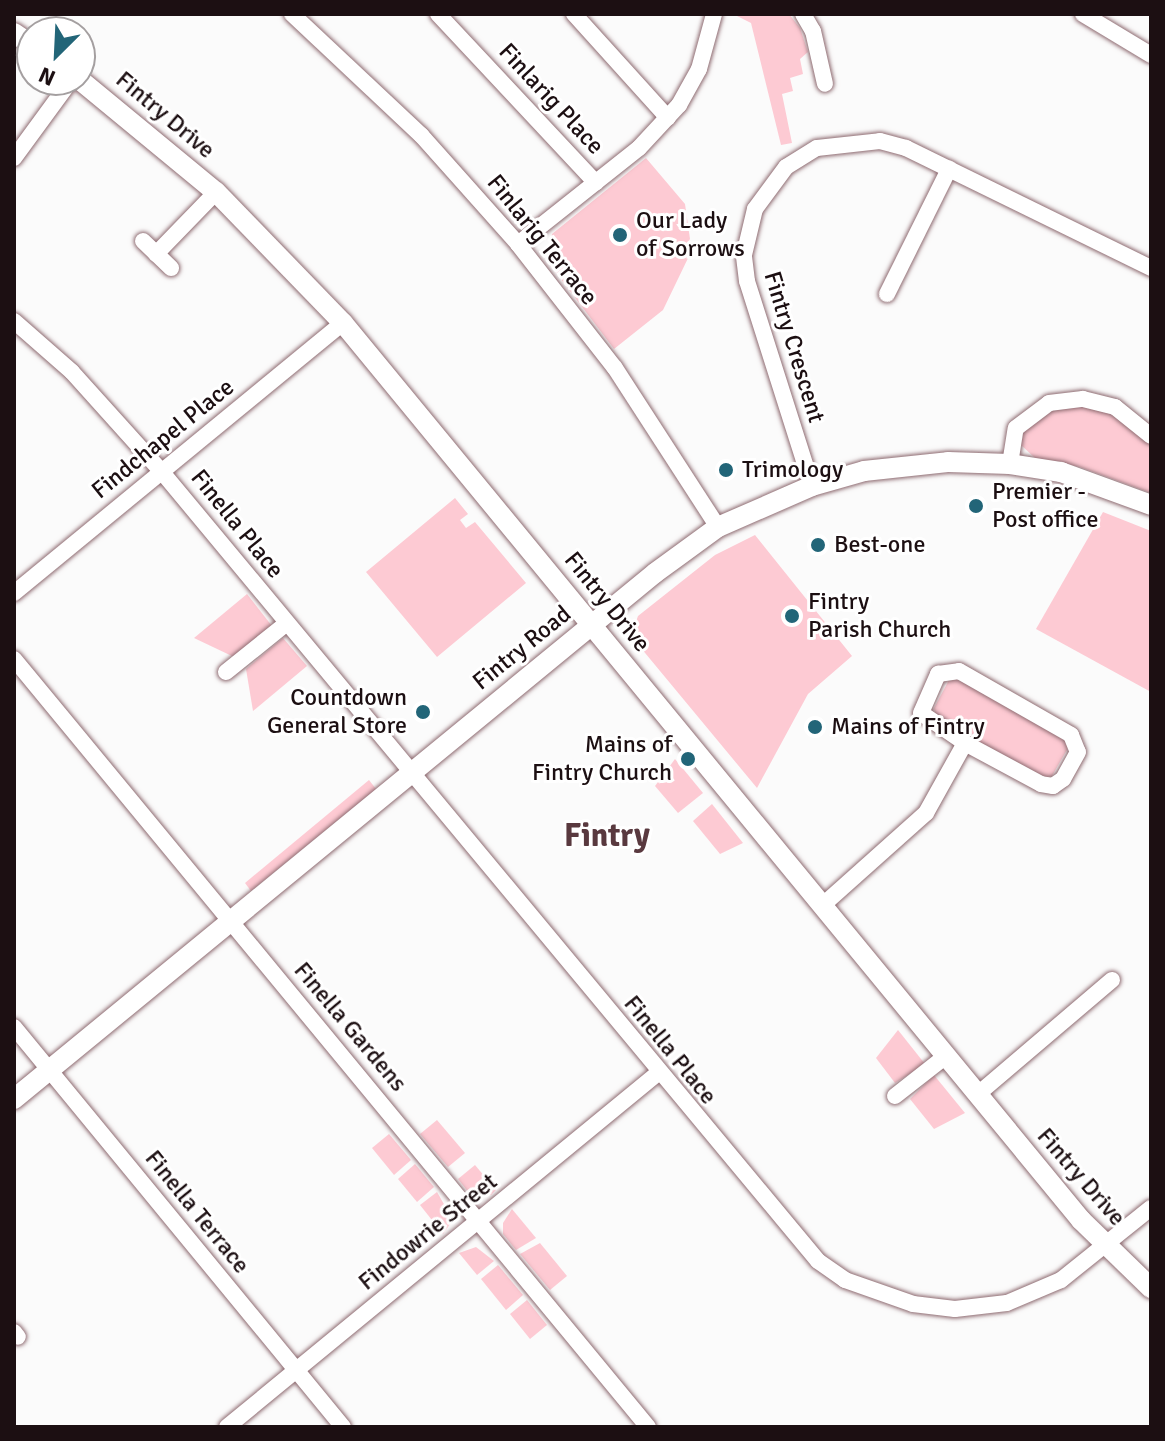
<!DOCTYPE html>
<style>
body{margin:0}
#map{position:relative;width:1165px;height:1441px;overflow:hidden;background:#fbfbfb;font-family:Signika,sans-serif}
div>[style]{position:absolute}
.green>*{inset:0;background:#fdcad3}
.roads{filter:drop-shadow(0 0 2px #8e6b71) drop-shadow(0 0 2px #8e6b71)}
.minor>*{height:16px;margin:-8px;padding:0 8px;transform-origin:8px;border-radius:8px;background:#fff}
.tertiary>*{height:20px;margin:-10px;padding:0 10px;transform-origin:10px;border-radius:10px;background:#fff}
.dots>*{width:22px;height:22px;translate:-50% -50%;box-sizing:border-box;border:4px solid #fff;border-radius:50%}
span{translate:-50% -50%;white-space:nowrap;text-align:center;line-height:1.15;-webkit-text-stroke:6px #fff;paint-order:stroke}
.street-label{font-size:24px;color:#1c0f12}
.poi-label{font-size:24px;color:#1c0f12}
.left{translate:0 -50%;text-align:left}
.right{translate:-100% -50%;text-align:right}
.district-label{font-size:32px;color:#59393f;font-weight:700}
.frame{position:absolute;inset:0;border:16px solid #1c0f12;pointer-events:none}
.north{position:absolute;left:16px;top:16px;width:80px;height:80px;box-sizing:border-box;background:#fff;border:2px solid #a49fa0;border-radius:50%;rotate:204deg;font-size:22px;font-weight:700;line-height:32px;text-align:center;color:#1c0f12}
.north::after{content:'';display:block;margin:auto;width:28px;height:36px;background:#226578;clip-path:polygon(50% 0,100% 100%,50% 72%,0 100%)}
</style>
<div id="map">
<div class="green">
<i style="clip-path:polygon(733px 14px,789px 14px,800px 28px,808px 52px,800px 59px,803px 74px,790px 78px,793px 91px,782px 94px,792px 143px,781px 145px,751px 23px)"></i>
<i style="clip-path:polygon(646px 158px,685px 204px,690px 239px,685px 247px,690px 254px,663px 310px,614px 349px,548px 262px,552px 234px)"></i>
<i style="clip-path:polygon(1082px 404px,1114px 413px,1151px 445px,1151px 493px,1080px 467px,1035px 458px,1021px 445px,1024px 430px,1052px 408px)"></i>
<i style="clip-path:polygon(455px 498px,468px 514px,460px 520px,466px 528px,475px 522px,526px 583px,437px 657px,366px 572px)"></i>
<i style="clip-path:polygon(1103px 512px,1151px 531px,1151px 692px,1036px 629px)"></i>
<i style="clip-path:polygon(755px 535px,852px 656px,808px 694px,757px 788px,631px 636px,638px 616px,715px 555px)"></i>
<i style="clip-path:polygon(247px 594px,272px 626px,234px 657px,194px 638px)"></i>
<i style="clip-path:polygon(283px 638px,307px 666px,253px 711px,246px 669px)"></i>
<i style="clip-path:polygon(957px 679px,1067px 740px,1068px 748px,1052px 776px,1043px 778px,936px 718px,934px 708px,949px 680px)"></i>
<i style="clip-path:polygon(675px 759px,703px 793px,678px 813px,655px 786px)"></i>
<i style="clip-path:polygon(369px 780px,376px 789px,251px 891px,245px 883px)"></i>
<i style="clip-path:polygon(712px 804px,743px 843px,720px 854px,693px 821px)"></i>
<i style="clip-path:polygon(898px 1030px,925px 1064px,895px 1083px,876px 1058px)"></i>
<i style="clip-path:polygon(934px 1075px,965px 1113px,934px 1129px,910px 1099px)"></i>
<i style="clip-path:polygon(437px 1120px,465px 1153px,448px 1167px,420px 1134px)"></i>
<i style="clip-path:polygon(389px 1134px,411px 1160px,394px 1175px,372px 1148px)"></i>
<i style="clip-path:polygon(415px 1164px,434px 1187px,417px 1202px,398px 1179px)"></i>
<i style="clip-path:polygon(475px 1165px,496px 1190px,491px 1195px,469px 1193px,458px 1179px)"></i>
<i style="clip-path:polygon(437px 1192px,453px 1220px,443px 1234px,420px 1205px)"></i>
<i style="clip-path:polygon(512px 1209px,536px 1238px,516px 1250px,503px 1234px,503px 1223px)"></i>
<i style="clip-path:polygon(540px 1243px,567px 1276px,550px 1290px,520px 1254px)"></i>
<i style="clip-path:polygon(476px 1247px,494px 1261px,477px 1275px,459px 1253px)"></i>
<i style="clip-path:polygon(498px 1265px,523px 1295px,506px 1310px,481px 1279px)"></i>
<i style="clip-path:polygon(527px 1300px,547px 1325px,530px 1339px,510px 1314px)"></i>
</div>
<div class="roads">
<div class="minor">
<i style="left:292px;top:14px;width:177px;rotate:43.2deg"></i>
<i style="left:421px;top:135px;width:146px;rotate:48.3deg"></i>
<i style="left:518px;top:244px;width:157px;rotate:52deg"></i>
<i style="left:615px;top:368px;width:189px;rotate:57.1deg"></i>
<i style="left:438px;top:14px;width:231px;rotate:46.9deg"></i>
<i style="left:574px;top:14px;width:140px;rotate:47.9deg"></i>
<i style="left:803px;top:14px;width:20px;rotate:60deg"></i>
<i style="left:813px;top:31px;width:54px;rotate:77.2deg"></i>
<i style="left:1083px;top:14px;width:79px;rotate:31.1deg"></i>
<i style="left:14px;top:158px;width:97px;rotate:-53.8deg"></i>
<i style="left:143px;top:241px;width:39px;rotate:44deg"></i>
<i style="left:518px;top:244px;width:154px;rotate:-38.4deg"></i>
<i style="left:639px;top:148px;width:59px;rotate:-47.1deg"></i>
<i style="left:679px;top:105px;width:41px;rotate:-60.9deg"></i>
<i style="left:699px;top:69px;width:57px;rotate:-74.7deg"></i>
<i style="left:156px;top:254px;width:86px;rotate:-45.9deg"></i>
<i style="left:887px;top:294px;width:140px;rotate:-63.6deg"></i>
<i style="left:14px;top:321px;width:77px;rotate:41.3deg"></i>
<i style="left:72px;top:372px;width:135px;rotate:48deg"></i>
<i style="left:162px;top:472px;width:1026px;rotate:50.26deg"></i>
<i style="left:818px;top:1261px;width:33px;rotate:35deg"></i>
<i style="left:845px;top:1280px;width:72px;rotate:19.4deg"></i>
<i style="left:913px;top:1304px;width:42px;rotate:6.8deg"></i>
<i style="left:955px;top:1309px;width:52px;rotate:-6.6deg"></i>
<i style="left:1007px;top:1303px;width:59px;rotate:-23.1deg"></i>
<i style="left:1061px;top:1280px;width:115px;rotate:-38.7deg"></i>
<i style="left:1010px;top:464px;width:36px;rotate:-81deg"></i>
<i style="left:1016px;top:428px;width:41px;rotate:-37.1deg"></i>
<i style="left:1049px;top:403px;width:34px;rotate:-7deg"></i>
<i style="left:1083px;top:399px;width:33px;rotate:14deg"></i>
<i style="left:1115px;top:407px;width:46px;rotate:38.9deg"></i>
<i style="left:812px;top:486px;width:215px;rotate:-107.6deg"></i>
<i style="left:747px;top:281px;width:26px;rotate:-97deg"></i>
<i style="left:744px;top:255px;width:47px;rotate:-76.6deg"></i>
<i style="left:755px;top:209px;width:52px;rotate:-53.6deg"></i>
<i style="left:786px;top:167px;width:36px;rotate:-32deg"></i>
<i style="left:817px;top:148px;width:63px;rotate:-6.3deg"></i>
<i style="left:880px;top:141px;width:27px;rotate:15deg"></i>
<i style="left:906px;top:148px;width:273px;rotate:26.1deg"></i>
<i style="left:14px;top:593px;width:426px;rotate:-39.4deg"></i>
<i style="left:14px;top:659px;width:996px;rotate:50.46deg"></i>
<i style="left:226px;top:672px;width:78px;rotate:-38.8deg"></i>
<i style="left:823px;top:905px;width:138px;rotate:-41.8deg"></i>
<i style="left:926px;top:813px;width:80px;rotate:-60.9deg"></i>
<i style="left:965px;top:743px;width:53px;rotate:-145.7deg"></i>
<i style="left:921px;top:713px;width:43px;rotate:-66.4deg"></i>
<i style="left:938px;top:674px;width:21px;rotate:-8deg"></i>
<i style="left:959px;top:671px;width:129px;rotate:29.7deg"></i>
<i style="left:1071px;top:735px;width:18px;rotate:68deg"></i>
<i style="left:1078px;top:752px;width:31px;rotate:119deg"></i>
<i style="left:1063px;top:779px;width:12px;rotate:145deg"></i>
<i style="left:1053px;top:786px;width:12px;rotate:-171deg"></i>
<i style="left:1041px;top:784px;width:86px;rotate:-151.7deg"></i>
<i style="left:14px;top:1027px;width:518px;rotate:50.56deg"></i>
<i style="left:978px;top:1094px;width:176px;rotate:-40.4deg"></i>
<i style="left:895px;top:1096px;width:65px;rotate:-38.1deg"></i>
<i style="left:14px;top:1332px;width:6px;rotate:51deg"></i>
<i style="left:227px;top:1427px;width:558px;rotate:-39.4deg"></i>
</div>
<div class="tertiary">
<i style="left:14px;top:33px;width:22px;rotate:34deg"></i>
<i style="left:80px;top:80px;width:176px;rotate:39.5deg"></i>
<i style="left:216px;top:192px;width:182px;rotate:45.9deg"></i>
<i style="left:343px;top:323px;width:1162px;rotate:50.55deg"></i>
<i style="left:1081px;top:1220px;width:98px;rotate:44.2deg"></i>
<i style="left:14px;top:1099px;width:829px;rotate:-39.37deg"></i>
<i style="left:655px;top:573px;width:78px;rotate:-36.1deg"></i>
<i style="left:718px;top:527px;width:103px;rotate:-23.6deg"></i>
<i style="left:812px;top:486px;width:54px;rotate:-16.1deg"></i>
<i style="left:864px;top:471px;width:84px;rotate:-6.1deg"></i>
<i style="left:948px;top:462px;width:62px;rotate:1.8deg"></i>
<i style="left:1010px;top:464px;width:52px;rotate:8.9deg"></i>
<i style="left:1061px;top:472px;width:96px;rotate:20.1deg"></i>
</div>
</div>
<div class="dots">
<i style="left:620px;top:235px;background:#226578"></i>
<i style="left:726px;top:470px;background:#226578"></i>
<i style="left:976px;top:506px;background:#226578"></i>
<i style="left:818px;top:545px;background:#226578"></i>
<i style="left:792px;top:616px;background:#226578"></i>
<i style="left:423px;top:712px;background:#226578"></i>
<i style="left:815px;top:727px;background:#226578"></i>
<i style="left:688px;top:759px;background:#226578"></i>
</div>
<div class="street-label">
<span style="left:551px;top:99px;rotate:47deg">Finlarig Place</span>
<span style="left:165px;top:115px;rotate:40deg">Fintry Drive</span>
<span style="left:542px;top:240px;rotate:51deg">Finlarig Terrace</span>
<span style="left:794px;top:347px;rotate:73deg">Fintry Crescent</span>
<span style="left:163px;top:439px;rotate:-39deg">Findchapel Place</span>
<span style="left:237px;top:524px;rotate:51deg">Finella Place</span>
<span style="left:607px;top:602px;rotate:51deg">Fintry Drive</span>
<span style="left:522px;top:648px;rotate:-39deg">Fintry Road</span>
<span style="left:350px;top:1027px;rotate:50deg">Finella Gardens</span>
<span style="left:670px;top:1050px;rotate:51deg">Finella Place</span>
<span style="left:1081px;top:1177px;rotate:49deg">Fintry Drive</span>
<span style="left:197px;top:1212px;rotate:51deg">Finella Terrace</span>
<span style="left:428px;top:1232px;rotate:-39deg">Findowrie Street</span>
</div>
<div class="poi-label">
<span class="left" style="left:636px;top:235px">Our Lady<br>of Sorrows</span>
<span class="left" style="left:742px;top:470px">Trimology</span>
<span class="left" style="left:992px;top:506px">Premier -<br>Post office</span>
<span class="left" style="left:834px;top:545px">Best-one</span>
<span class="left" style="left:808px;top:616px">Fintry<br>Parish Church</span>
<span class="right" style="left:407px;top:712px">Countdown<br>General Store</span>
<span class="left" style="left:831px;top:727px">Mains of Fintry</span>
<span class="right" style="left:672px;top:759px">Mains of<br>Fintry Church</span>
</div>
<div class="district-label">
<span style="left:607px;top:836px">Fintry</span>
</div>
<div class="frame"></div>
<div class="north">N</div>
</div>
